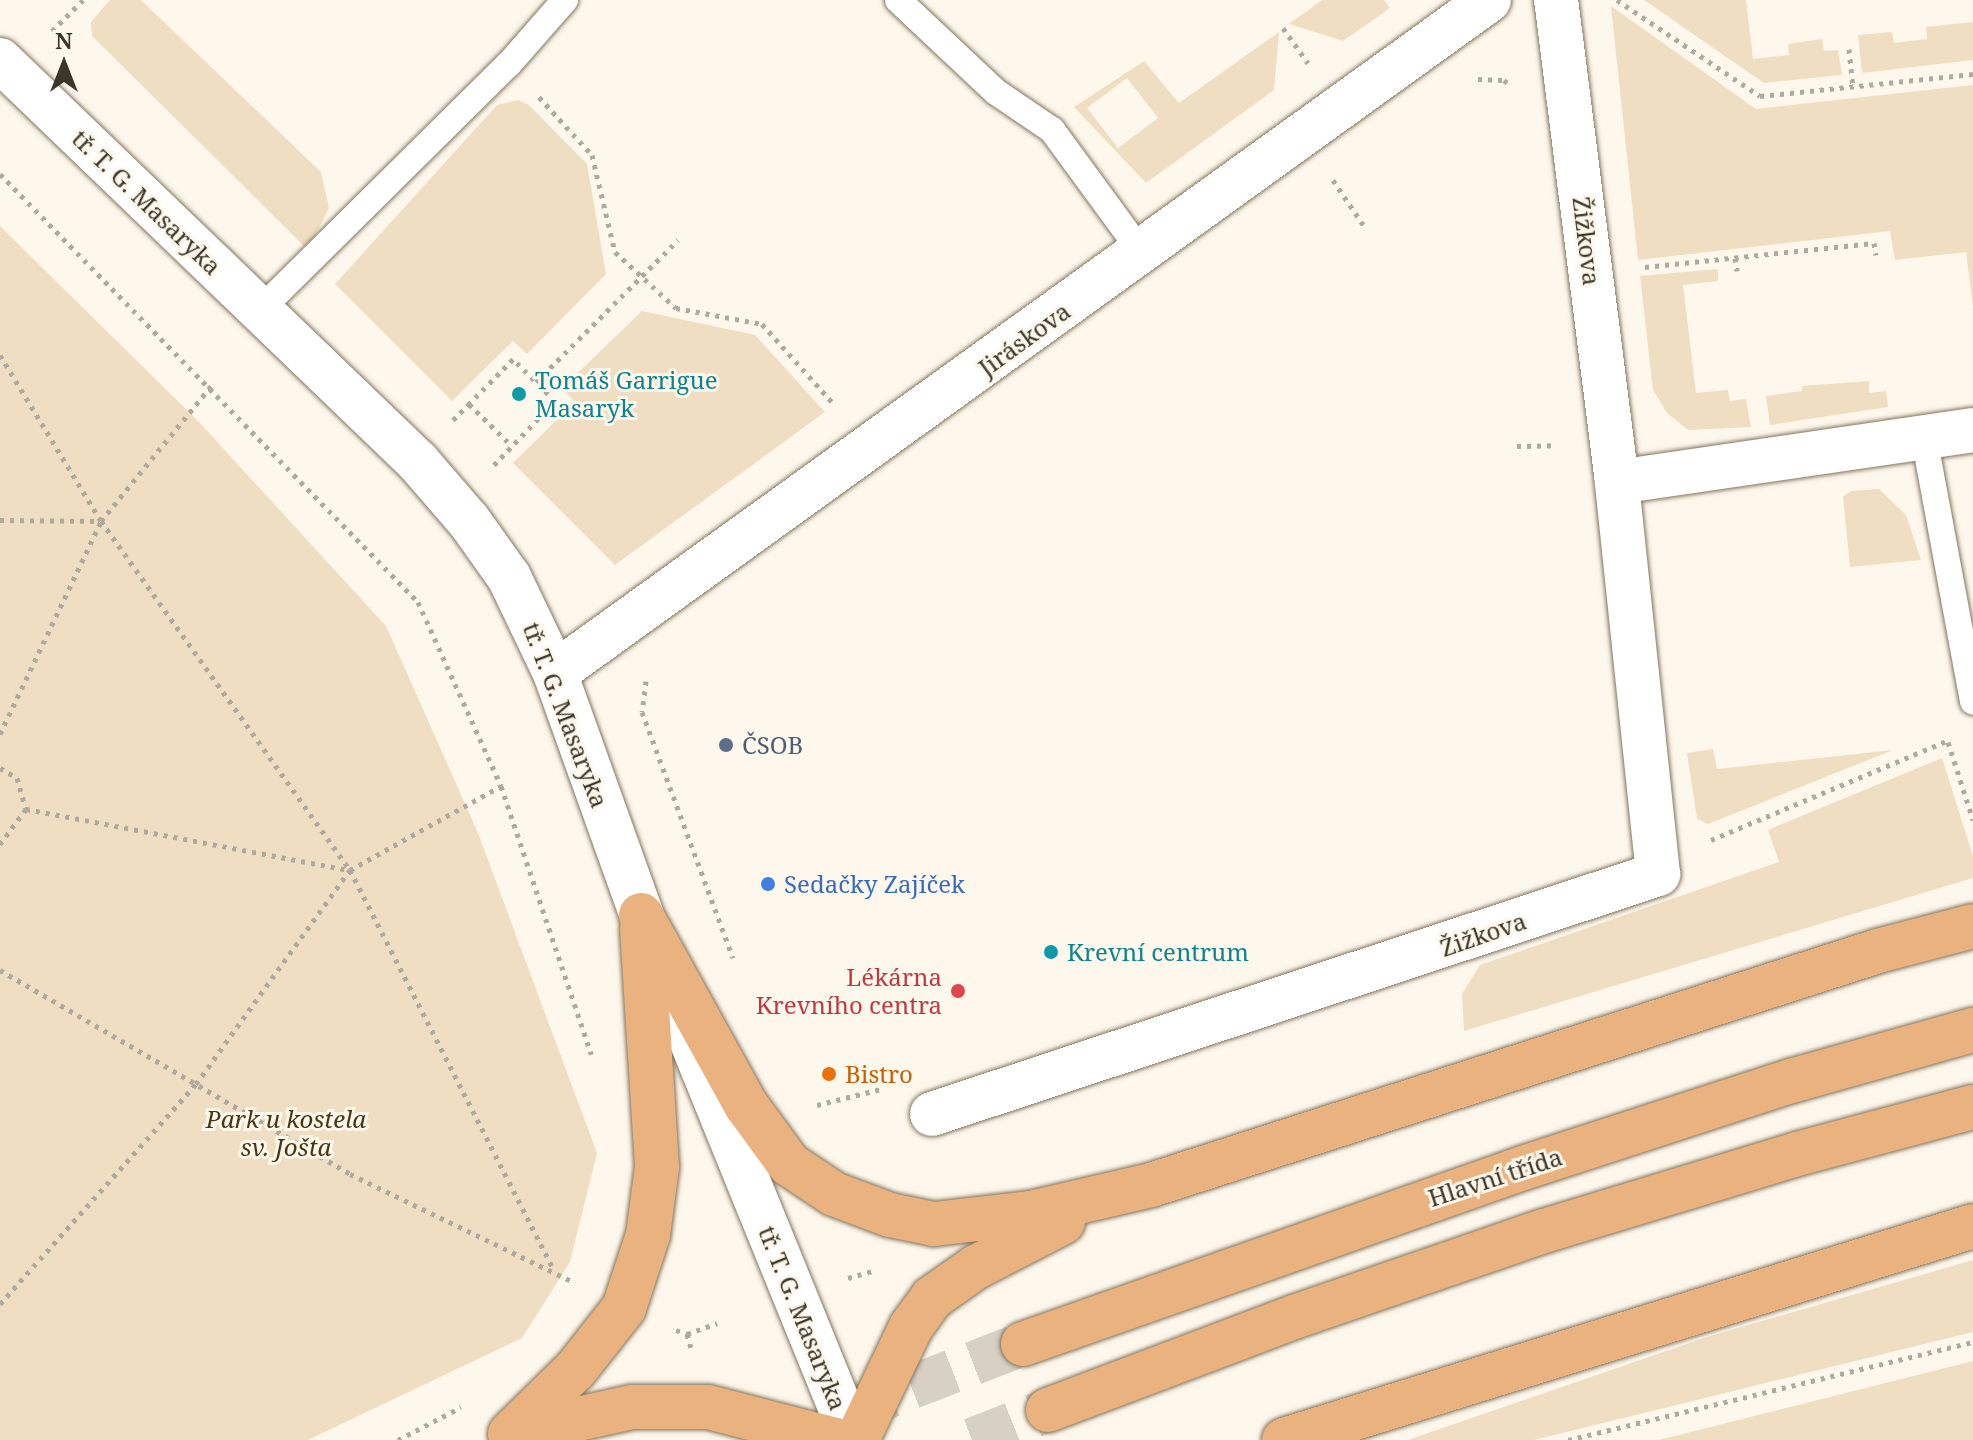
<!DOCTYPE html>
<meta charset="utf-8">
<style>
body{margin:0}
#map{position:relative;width:1973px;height:1440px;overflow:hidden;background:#fdf7ec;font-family:"Noto Serif",serif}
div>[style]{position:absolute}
.green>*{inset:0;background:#efdec1}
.primary-tunnel>*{height:44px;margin-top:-22px;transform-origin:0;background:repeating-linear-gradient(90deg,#d6d0c5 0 44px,transparent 0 66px)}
.path>*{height:5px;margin-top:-2.5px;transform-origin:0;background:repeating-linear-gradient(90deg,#afa99e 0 4px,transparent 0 10px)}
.roads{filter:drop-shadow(0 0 2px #83755c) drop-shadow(0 0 2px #83755c)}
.service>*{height:26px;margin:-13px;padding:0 13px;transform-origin:13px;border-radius:13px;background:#fff}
.minor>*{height:44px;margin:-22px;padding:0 22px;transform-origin:22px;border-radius:22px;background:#fff}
.tertiary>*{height:44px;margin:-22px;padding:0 22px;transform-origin:22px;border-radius:22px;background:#fff}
.primary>*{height:44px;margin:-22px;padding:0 22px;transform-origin:22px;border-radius:22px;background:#e9b27f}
.dots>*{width:22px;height:22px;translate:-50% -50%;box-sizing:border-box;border:4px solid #fdf7ec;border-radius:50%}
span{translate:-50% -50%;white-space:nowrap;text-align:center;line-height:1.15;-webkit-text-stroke:6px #fdf7ec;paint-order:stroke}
.street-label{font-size:24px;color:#3b352a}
.culture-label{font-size:24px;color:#0d838f}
.left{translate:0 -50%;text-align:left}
.service-label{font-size:24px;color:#4e5e75}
.shop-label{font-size:24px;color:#366cbe}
.health-label{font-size:24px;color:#be3a42}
.right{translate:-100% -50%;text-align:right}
.food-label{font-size:24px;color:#c56008}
.park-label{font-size:24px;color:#4a360f;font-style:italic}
.north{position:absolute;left:24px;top:24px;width:80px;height:80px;-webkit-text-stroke:6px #fdf7ec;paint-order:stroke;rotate:0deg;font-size:22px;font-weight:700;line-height:32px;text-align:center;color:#3b352a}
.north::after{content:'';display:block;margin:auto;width:28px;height:36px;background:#3b352a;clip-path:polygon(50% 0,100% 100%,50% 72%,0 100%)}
</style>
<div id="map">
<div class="green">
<i style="clip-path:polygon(110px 0,141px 0,321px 172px,329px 208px,308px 250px,92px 36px,91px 22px)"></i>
<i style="clip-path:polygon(1322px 0,1384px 0,1390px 8px,1343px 41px,1289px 24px)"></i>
<i style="clip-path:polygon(1644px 0,1746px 0,1753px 59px,1789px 55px,1788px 44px,1822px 39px,1824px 51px,1838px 50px,1842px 75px,1764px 83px)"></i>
<i style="clip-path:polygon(1611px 6px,1756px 109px,1973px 85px,1973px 306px,1966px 252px,1895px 260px,1890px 231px,1638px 260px)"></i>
<i style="clip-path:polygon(1973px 22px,1973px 60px,1862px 73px,1858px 35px,1892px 32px,1894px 43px,1927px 39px,1926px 27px)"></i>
<i style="clip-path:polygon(evenodd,1279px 32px,1274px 90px,1146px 183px,1074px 107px,1144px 61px,1179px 103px,1279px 32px,1127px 78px,1158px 118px,1118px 148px,1087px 108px,1127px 78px)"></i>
<i style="clip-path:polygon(518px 100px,529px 105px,587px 164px,606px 274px,527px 354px,513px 341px,452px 401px,335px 284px,497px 105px)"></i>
<i style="clip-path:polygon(0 226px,199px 422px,386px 626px,478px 833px,597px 1153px,570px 1262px,522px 1338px,308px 1440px,0 1440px)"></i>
<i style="clip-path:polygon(1718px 269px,1718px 281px,1683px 285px,1696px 393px,1728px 390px,1730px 401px,1746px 399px,1751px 427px,1688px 430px,1667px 413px,1653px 390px,1640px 276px)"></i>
<i style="clip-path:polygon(642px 311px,755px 335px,825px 412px,615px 565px,513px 463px,575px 402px,562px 388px)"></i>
<i style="clip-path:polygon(1869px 381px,1869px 393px,1886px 391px,1888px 407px,1770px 425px,1766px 396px,1802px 391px,1802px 386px)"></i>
<i style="clip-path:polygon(1879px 489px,1906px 515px,1921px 560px,1850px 567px,1843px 497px,1851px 491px)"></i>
<i style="clip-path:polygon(1713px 749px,1717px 769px,1893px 750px,1708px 824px,1697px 819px,1687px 753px)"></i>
<i style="clip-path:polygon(1942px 758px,1973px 856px,1973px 878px,1464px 1031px,1462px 994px,1480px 965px,1779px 862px,1768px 830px)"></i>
<i style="clip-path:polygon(1973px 1260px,1973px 1332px,1534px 1440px,1408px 1440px,1707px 1337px)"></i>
<i style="clip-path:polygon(1973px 1361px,1973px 1440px,1659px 1440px)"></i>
</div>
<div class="primary-tunnel">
<i style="left:850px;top:1411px;width:186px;rotate:-21.2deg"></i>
<i style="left:972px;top:1440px;width:82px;rotate:-21.5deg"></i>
</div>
<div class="path">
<i style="left:1617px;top:0;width:172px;rotate:33.9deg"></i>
<i style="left:1760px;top:96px;width:214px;rotate:-5.9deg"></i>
<i style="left:1283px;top:28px;width:43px;rotate:54.5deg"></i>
<i style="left:52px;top:31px;width:44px;rotate:-45deg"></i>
<i style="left:1849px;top:49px;width:38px;rotate:84deg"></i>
<i style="left:1478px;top:79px;width:26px;rotate:2deg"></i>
<i style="left:1504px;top:80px;width:8px;rotate:40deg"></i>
<i style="left:539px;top:97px;width:79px;rotate:47.6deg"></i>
<i style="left:592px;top:155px;width:100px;rotate:76.7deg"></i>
<i style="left:615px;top:252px;width:83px;rotate:42.6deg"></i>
<i style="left:676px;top:308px;width:87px;rotate:10.5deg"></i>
<i style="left:762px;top:324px;width:106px;rotate:48.1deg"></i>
<i style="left:0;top:174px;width:598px;rotate:45.68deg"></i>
<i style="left:418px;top:602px;width:202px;rotate:65.7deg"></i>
<i style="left:501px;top:786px;width:283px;rotate:71.4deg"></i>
<i style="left:1333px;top:180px;width:55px;rotate:56deg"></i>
<i style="left:1735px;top:258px;width:13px;rotate:81deg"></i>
<i style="left:1645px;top:267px;width:230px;rotate:-6deg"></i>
<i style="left:1874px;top:243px;width:12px;rotate:81deg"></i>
<i style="left:0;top:355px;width:194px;rotate:58.7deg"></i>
<i style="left:101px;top:521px;width:429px;rotate:54.5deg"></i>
<i style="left:350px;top:870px;width:450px;rotate:63deg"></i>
<i style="left:536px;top:382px;width:201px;rotate:-45deg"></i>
<i style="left:453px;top:420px;width:23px;rotate:-45deg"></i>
<i style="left:1517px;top:446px;width:39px;rotate:-1deg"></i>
<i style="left:494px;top:465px;width:88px;rotate:-46.4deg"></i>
<i style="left:555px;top:401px;width:59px;rotate:-135deg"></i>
<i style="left:513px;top:359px;width:63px;rotate:134.4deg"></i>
<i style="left:469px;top:404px;width:60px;rotate:44.3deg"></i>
<i style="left:0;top:520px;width:100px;rotate:0.6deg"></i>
<i style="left:646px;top:681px;width:31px;rotate:97deg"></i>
<i style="left:642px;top:712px;width:262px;rotate:69.7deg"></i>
<i style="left:0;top:734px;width:236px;rotate:-64.6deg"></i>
<i style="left:101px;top:521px;width:176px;rotate:-50.8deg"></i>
<i style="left:1948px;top:742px;width:82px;rotate:72.2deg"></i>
<i style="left:0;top:768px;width:20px;rotate:30deg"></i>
<i style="left:17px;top:778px;width:32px;rotate:74deg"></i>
<i style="left:26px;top:809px;width:44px;rotate:126.6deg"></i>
<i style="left:26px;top:809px;width:329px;rotate:10.7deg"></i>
<i style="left:1711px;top:840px;width:258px;rotate:-22.8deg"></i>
<i style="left:0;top:970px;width:405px;rotate:30.2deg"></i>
<i style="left:350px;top:1174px;width:250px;rotate:25.8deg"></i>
<i style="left:817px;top:1105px;width:66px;rotate:-14deg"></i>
<i style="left:848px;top:1278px;width:26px;rotate:-16deg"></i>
<i style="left:0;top:1304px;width:295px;rotate:-48.3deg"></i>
<i style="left:196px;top:1084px;width:264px;rotate:-54.3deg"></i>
<i style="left:350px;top:870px;width:173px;rotate:-29.1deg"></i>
<i style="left:676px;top:1330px;width:12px;rotate:20deg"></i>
<i style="left:687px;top:1334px;width:32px;rotate:-20deg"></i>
<i style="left:687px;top:1334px;width:19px;rotate:74deg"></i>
<i style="left:398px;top:1440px;width:71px;rotate:-27.6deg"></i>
<i style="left:1568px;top:1440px;width:417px;rotate:-13.6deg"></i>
</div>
<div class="roads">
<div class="service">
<i style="left:898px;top:0;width:134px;rotate:43.2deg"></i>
<i style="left:996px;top:92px;width:68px;rotate:34.2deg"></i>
<i style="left:1052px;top:130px;width:152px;rotate:53.8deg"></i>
<i style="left:259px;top:311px;width:351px;rotate:-44.7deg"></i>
<i style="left:509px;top:64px;width:85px;rotate:-48.8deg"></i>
<i style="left:1924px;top:437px;width:269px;rotate:79.5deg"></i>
</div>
<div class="minor">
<i style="left:1617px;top:482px;width:360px;rotate:-8.3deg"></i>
<i style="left:555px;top:673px;width:1151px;rotate:-35.77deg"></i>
<i style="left:932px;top:1114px;width:765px;rotate:-18.29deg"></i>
<i style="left:1658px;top:874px;width:394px;rotate:-96deg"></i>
<i style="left:1617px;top:482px;width:486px;rotate:-97.2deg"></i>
</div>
<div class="tertiary">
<i style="left:0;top:60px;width:580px;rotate:43.88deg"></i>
<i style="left:418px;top:462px;width:78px;rotate:49.2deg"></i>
<i style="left:469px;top:521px;width:69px;rotate:54.5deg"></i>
<i style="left:509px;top:577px;width:106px;rotate:64.4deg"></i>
<i style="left:555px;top:673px;width:296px;rotate:70.3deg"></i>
<i style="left:684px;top:1023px;width:450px;rotate:67.9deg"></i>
</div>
<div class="primary">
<i style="left:641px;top:915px;width:217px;rotate:61.1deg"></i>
<i style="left:746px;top:1105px;width:73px;rotate:53.9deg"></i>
<i style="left:789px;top:1164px;width:54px;rotate:33.7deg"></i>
<i style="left:834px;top:1194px;width:60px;rotate:20.6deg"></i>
<i style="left:890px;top:1215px;width:45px;rotate:11.6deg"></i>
<i style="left:934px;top:1224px;width:98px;rotate:-6.5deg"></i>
<i style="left:1031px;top:1213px;width:123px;rotate:-13.1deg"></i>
<i style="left:1151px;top:1185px;width:764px;rotate:-17.84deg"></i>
<i style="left:1878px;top:951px;width:98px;rotate:-14.7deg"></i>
<i style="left:1023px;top:1344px;width:530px;rotate:-19.39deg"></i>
<i style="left:1523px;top:1168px;width:282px;rotate:-18deg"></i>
<i style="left:1791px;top:1081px;width:189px;rotate:-15.7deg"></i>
<i style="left:1048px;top:1410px;width:263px;rotate:-20.7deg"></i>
<i style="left:1294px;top:1317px;width:264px;rotate:-19deg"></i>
<i style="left:1544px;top:1231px;width:264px;rotate:-16.9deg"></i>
<i style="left:1797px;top:1154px;width:182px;rotate:-15deg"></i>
<i style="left:511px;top:1433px;width:91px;rotate:-44.6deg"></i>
<i style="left:576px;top:1369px;width:78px;rotate:-51.8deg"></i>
<i style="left:624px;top:1308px;width:77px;rotate:-71.8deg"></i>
<i style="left:648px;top:1235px;width:69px;rotate:-82.5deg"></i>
<i style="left:657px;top:1167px;width:239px;rotate:-93.6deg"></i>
<i style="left:510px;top:1434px;width:125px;rotate:-12.5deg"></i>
<i style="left:632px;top:1407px;width:76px"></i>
<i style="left:708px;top:1407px;width:132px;rotate:14.5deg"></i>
<i style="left:857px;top:1440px;width:125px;rotate:-64.5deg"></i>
<i style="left:911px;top:1327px;width:36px;rotate:-54deg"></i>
<i style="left:932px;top:1298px;width:54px;rotate:-35.2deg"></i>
<i style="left:976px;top:1267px;width:98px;rotate:-27.3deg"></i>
<i style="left:1284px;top:1440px;width:721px;rotate:-17.25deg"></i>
</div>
</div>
<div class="dots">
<i style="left:519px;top:394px;background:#0f9aa8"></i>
<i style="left:726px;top:745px;background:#5c6f8a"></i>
<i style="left:768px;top:884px;background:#3f7fe0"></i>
<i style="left:1051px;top:952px;background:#0f9aa8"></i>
<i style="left:958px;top:991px;background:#e0444e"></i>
<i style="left:829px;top:1074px;background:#e8710a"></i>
</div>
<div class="street-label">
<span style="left:147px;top:202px;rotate:44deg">tř. T. G. Masaryka</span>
<span style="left:1587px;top:241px;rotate:83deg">Žižkova</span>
<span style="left:1024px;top:339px;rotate:-36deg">Jiráskova</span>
<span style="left:566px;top:715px;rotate:69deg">tř. T. G. Masaryka</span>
<span style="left:1483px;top:934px;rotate:-19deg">Žižkova</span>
<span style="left:1495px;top:1177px;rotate:-18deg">Hlavní třída</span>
<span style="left:803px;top:1318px;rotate:68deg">tř. T. G. Masaryka</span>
</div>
<div class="culture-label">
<span class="left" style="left:535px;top:394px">Tomáš Garrigue<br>Masaryk</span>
<span class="left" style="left:1067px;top:952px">Krevní centrum</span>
</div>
<div class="service-label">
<span class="left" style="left:742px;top:745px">ČSOB</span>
</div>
<div class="shop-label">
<span class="left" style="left:784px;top:884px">Sedačky Zajíček</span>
</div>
<div class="health-label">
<span class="right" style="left:942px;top:991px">Lékárna<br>Krevního centra</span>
</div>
<div class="food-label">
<span class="left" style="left:845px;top:1074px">Bistro</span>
</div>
<div class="park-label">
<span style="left:286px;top:1133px">Park u kostela<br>sv. Jošta</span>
</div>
<div class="north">N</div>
</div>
